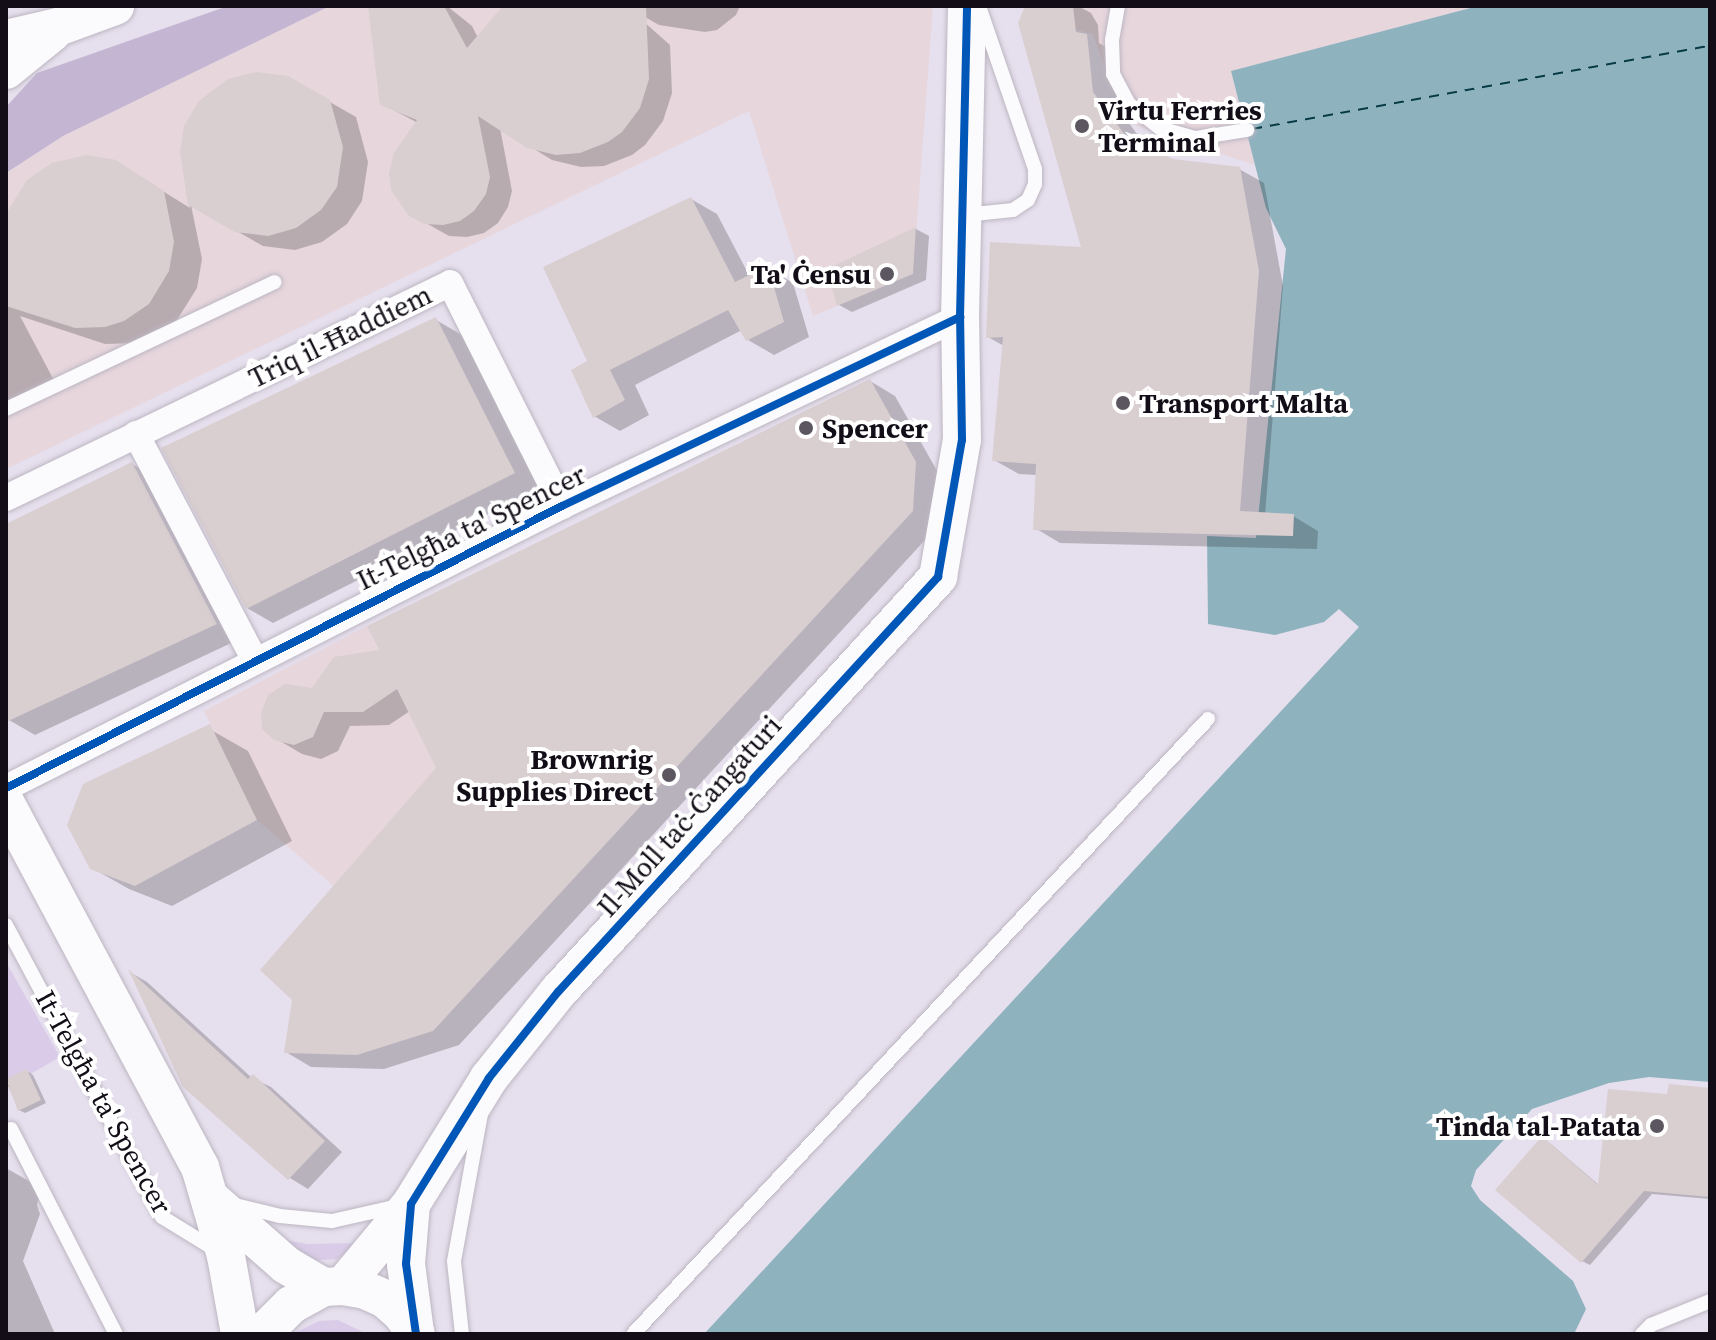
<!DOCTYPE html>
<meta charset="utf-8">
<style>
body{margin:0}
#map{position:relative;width:1716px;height:1340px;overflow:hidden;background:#e6dfed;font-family:"Source Serif 4",serif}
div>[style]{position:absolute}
.industrial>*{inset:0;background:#e7d6dc}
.green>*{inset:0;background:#dacce8}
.forest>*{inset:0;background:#c4b6d2}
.water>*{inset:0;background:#8fb2bf}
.shadow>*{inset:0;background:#0003}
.ferry>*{height:2px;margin-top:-1px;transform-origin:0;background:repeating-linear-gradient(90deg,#053a44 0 10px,transparent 0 18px)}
.building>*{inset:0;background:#d9ced0}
.roads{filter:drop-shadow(0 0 2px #bcb6c2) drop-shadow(0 0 2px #bcb6c2)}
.lane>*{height:14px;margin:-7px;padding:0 7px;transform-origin:7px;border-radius:7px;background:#fbfafc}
.street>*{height:26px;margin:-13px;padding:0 13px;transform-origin:13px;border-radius:13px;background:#fbfafc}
.secondary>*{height:38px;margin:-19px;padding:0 19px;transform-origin:19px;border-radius:19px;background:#fbfafc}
.cycleway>*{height:8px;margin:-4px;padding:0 4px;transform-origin:4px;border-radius:4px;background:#0057b8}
.dots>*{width:22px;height:22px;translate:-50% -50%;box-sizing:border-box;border:4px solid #fff;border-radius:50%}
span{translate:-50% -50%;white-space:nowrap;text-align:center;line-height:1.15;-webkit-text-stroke:8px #fff;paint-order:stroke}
.poi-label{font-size:28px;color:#120d16;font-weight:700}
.left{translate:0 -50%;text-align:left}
.right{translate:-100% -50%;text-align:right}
.street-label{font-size:28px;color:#120d16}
.frame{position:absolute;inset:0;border:8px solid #120d16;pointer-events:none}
</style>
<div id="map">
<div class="industrial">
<i style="clip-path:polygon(330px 6px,933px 6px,913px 274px,813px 316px,749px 111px,6px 469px,6px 173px,63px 136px)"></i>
<i style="clip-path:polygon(1026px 6px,1478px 6px,1232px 71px,1255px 165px,1123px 121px,1093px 34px,1027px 17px)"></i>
<i style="clip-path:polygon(367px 626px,436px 768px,373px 852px,336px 888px,257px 820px,204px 711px)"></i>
</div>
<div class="green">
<i style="clip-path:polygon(6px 962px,60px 1057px,6px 1088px)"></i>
<i style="clip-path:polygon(264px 1237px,308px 1244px,360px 1243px,337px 1259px,304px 1261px)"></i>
<i style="clip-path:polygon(338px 1320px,367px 1334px,292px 1334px,319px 1321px)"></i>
</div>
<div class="forest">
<i style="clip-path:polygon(228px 6px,330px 6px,63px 136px,6px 173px,6px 107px,37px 73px)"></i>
</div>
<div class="water">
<i style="clip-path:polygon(1478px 6px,1710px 6px,1710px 1082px,1649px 1077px,1609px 1083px,1532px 1109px,1476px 1170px,1471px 1186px,1480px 1200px,1573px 1281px,1586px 1309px,1574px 1334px,704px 1334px,1359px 627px,1339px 609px,1324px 622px,1275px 635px,1208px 624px,1207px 536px,1256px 538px,1286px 249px,1266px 208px,1231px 71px)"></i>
</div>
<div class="shadow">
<i style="clip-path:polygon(370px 6px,447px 6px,472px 26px,478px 38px,506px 6px,626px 6px,670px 45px,672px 93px,663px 121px,645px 145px,632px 155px,604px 166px,581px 167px,552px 160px,500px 128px,512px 191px,508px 207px,498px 223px,484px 233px,467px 237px,449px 236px,410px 214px,418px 123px,382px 104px)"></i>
<i style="clip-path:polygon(645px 6px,740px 6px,736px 15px,717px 30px,705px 32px,659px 25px,643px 16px)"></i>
<i style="clip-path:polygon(1029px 6px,1078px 6px,1091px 13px,1098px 25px,1099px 43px,1111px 50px,1118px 108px,1148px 149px,1173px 161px,1239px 169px,1264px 183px,1283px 286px,1265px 515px,1293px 516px,1318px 531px,1317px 549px,1060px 543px,1035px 528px,1037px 475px,1019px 474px,994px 460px,1004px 346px,988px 337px,1084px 249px)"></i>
<i style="clip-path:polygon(288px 78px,356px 117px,368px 162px,362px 201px,347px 224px,322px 242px,295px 250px,263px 246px,191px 205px,202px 259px,197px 288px,177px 320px,153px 337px,135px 343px,105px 344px,20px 316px,58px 388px,6px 413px,6px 223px,116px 162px,190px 208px,182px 152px)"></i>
<i style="clip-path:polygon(691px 199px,717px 214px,750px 277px,768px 268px,793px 283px,809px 337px,774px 355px,748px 340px,742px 330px,635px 385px,649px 415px,620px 431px,594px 416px,590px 362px)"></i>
<i style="clip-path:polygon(916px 229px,929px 236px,926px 280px,852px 312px,839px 305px,829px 270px)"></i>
<i style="clip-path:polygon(436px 320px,462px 335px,540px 488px,273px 623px,247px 608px)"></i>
<i style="clip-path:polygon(870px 381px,895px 396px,941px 478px,938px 526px,459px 1045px,384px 1069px,311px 1067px,286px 1052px,438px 768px,410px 711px,389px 725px,350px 726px,338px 751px,321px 759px,302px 754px,275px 738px,313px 691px)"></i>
<i style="clip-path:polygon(132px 464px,158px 479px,242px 638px,35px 735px,9px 720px,6px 714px,6px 526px)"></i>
<i style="clip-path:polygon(211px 730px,248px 751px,292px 841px,172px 906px,129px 889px,92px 868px)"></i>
<i style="clip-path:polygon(133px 974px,147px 982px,252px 1078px,271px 1087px,342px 1152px,308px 1189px,290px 1178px,185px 1086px)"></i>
<i style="clip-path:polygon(27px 1071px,33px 1075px,46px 1103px,25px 1113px,19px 1110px,6px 1081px)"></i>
<i style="clip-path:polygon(1710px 1090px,1710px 1199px,1652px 1194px,1590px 1265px,1582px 1261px,1550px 1143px,1600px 1186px,1669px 1097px)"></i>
<i style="clip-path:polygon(6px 1168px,41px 1188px,37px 1205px,40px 1214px,23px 1261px,55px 1334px,6px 1334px)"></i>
</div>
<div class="ferry">
<i style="left:1252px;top:129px;width:465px;rotate:-10.3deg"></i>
</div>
<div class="building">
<i style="clip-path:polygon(368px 6px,444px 6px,467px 48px,503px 6px,646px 6px,649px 79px,640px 108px,622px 132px,608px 142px,580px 153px,556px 155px,527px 148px,478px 116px,490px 177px,486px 194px,474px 211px,460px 221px,443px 225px,424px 224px,409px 216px,391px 190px,389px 173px,394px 153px,417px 120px,380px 105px)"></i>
<i style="clip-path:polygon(1025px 6px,1073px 6px,1076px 32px,1087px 34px,1093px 92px,1125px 135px,1173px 159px,1240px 167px,1259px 271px,1240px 511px,1294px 514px,1293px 536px,1033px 530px,1036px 464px,992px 461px,1003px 337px,986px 338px,990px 242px,1081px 247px,1018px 23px)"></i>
<i style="clip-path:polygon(256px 72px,288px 76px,330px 100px,343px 147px,337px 187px,321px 210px,296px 228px,268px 236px,235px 232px,188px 205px,180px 152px,184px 126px,199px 101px,228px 79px)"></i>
<i style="clip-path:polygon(87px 155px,116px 160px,164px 191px,174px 242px,169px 271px,149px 304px,124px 321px,105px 327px,75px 328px,6px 306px,6px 214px,27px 180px,52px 163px)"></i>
<i style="clip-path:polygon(691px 197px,735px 282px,768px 266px,784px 322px,746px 341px,728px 310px,610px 370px,625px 400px,593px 418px,571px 370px,587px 361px,543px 267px)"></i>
<i style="clip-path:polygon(916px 227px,913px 274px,837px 306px,827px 269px)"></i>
<i style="clip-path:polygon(436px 317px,515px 473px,246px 609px,161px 448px)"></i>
<i style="clip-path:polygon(870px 379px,916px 462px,913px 511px,433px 1031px,357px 1055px,284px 1053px,292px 1000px,260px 970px,436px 768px,397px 689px,363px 712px,324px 712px,313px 737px,294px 745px,274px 740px,262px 729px,261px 713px,268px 695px,285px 684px,312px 688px,334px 657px,379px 650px,367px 626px)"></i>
<i style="clip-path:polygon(132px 462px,217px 624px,6px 722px,6px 524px)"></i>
<i style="clip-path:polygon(210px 724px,257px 820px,135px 886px,90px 869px,67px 825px,83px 784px)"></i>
<i style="clip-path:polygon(128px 969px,248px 1079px,253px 1074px,325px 1141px,288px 1180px,183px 1087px)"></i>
<i style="clip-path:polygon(27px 1069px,41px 1100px,18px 1111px,6px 1079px)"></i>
<i style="clip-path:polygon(1669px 1084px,1710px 1088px,1710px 1197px,1644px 1191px,1581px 1263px,1495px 1190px,1542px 1136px,1598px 1185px,1608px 1089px,1667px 1094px)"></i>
</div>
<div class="roads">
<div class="lane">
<i style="left:1118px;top:6px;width:35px;rotate:100deg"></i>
<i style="left:1112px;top:40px;width:34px;rotate:88deg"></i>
<i style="left:1113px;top:74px;width:34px;rotate:62deg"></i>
<i style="left:1129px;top:104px;width:39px;rotate:38deg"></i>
<i style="left:1160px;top:128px;width:37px;rotate:16deg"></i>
<i style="left:1196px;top:138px;width:52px;rotate:-8.9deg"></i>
<i style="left:965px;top:215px;width:48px;rotate:-5.9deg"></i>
<i style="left:1013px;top:210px;width:18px;rotate:-34deg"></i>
<i style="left:1028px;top:200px;width:17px;rotate:-66deg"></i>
<i style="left:1035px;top:184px;width:15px;rotate:-90deg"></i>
<i style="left:1035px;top:169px;width:172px;rotate:-109deg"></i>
<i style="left:6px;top:409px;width:297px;rotate:-25.3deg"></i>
<i style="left:6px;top:925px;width:331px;rotate:61.9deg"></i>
<i style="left:162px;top:1217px;width:67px;rotate:31.6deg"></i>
<i style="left:11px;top:1129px;width:230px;rotate:62.9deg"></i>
<i style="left:235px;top:1205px;width:46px;rotate:13.7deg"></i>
<i style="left:280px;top:1216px;width:52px;rotate:5.5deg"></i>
<i style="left:332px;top:1221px;width:69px;rotate:-12.6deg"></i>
<i style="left:462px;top:1334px;width:73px;rotate:-96.3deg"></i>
<i style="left:454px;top:1261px;width:149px;rotate:-79.6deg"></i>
<i style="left:633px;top:1334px;width:842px;rotate:-46.93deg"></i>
<i style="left:1642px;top:1334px;width:13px;rotate:-45deg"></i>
<i style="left:1651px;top:1325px;width:64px;rotate:-22.1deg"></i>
</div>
<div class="street">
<i style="left:136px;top:434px;width:254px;rotate:62.3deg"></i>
<i style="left:6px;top:498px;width:493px;rotate:-25.8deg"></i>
<i style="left:450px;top:283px;width:250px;rotate:63.3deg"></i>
<i style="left:6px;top:788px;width:623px;rotate:-26.89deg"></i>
<i style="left:562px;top:506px;width:441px;rotate:-25.4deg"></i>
</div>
<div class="secondary">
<i style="left:6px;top:39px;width:53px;rotate:-13deg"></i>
<i style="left:58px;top:27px;width:61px;rotate:-20.2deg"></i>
<i style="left:6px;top:70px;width:60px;rotate:-39deg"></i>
<i style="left:6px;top:804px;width:412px;rotate:61.9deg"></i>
<i style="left:200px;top:1167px;width:93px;rotate:73.7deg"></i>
<i style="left:226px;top:1256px;width:79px;rotate:79.8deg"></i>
<i style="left:211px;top:1199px;width:100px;rotate:41.3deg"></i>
<i style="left:286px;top:1265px;width:43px;rotate:30.7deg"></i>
<i style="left:411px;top:1204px;width:60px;rotate:94.8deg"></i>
<i style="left:406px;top:1264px;width:69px;rotate:82.5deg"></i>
<i style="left:343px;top:1286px;width:107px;rotate:-50.3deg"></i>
<i style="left:411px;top:1204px;width:148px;rotate:-58.2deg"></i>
<i style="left:489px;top:1078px;width:110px;rotate:-51.3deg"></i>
<i style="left:558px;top:992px;width:563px;rotate:-47.52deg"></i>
<i style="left:938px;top:577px;width:139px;rotate:-80.1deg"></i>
<i style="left:962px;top:440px;width:123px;rotate:-90.9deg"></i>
<i style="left:960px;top:317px;width:311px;rotate:-88.7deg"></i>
<i style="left:262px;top:1334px;width:41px;rotate:-45deg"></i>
<i style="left:291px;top:1305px;width:37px;rotate:-29deg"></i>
<i style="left:323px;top:1287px;width:20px;rotate:-3deg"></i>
<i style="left:343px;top:1286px;width:22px;rotate:10deg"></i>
<i style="left:365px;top:1290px;width:22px;rotate:24deg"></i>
<i style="left:385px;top:1299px;width:23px;rotate:41deg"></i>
<i style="left:402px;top:1314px;width:24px;rotate:55deg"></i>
</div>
</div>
<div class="cycleway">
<i style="left:6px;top:788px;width:623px;rotate:-26.89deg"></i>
<i style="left:562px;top:506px;width:441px;rotate:-25.4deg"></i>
<i style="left:416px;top:1334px;width:71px;rotate:-98.1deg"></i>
<i style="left:406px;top:1264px;width:60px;rotate:-85.2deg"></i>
<i style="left:411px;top:1204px;width:148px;rotate:-58.2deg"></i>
<i style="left:489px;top:1078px;width:110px;rotate:-51.3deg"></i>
<i style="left:558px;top:992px;width:563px;rotate:-47.52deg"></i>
<i style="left:938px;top:577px;width:139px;rotate:-80.1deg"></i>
<i style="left:962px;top:440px;width:123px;rotate:-90.9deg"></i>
<i style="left:960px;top:317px;width:311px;rotate:-88.7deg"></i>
</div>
<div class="dots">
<i style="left:1082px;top:126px;background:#5c5661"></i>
<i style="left:887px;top:274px;background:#5c5661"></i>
<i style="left:1123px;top:403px;background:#5c5661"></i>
<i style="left:806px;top:428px;background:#5c5661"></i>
<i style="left:669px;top:775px;background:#5c5661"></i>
<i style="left:1657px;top:1126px;background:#5c5661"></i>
</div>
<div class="poi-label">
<span class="left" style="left:1098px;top:126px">Virtu Ferries<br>Terminal</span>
<span class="right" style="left:871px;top:274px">Ta' Ċensu</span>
<span class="left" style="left:1139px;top:403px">Transport Malta</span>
<span class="left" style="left:822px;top:428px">Spencer</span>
<span class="right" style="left:653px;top:775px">Brownrig<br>Supplies Direct</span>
<span class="right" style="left:1641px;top:1126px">Tinda tal-Patata</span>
</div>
<div class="street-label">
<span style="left:340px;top:336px;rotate:-26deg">Triq il-Ħaddiem</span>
<span style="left:471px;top:527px;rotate:-26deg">It-Telgħa ta' Spencer</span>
<span style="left:689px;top:816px;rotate:-48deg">Il-Moll taċ-Ċangaturi</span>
<span style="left:104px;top:1102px;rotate:61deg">It-Telgħa ta' Spencer</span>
</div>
<div class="frame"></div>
</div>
